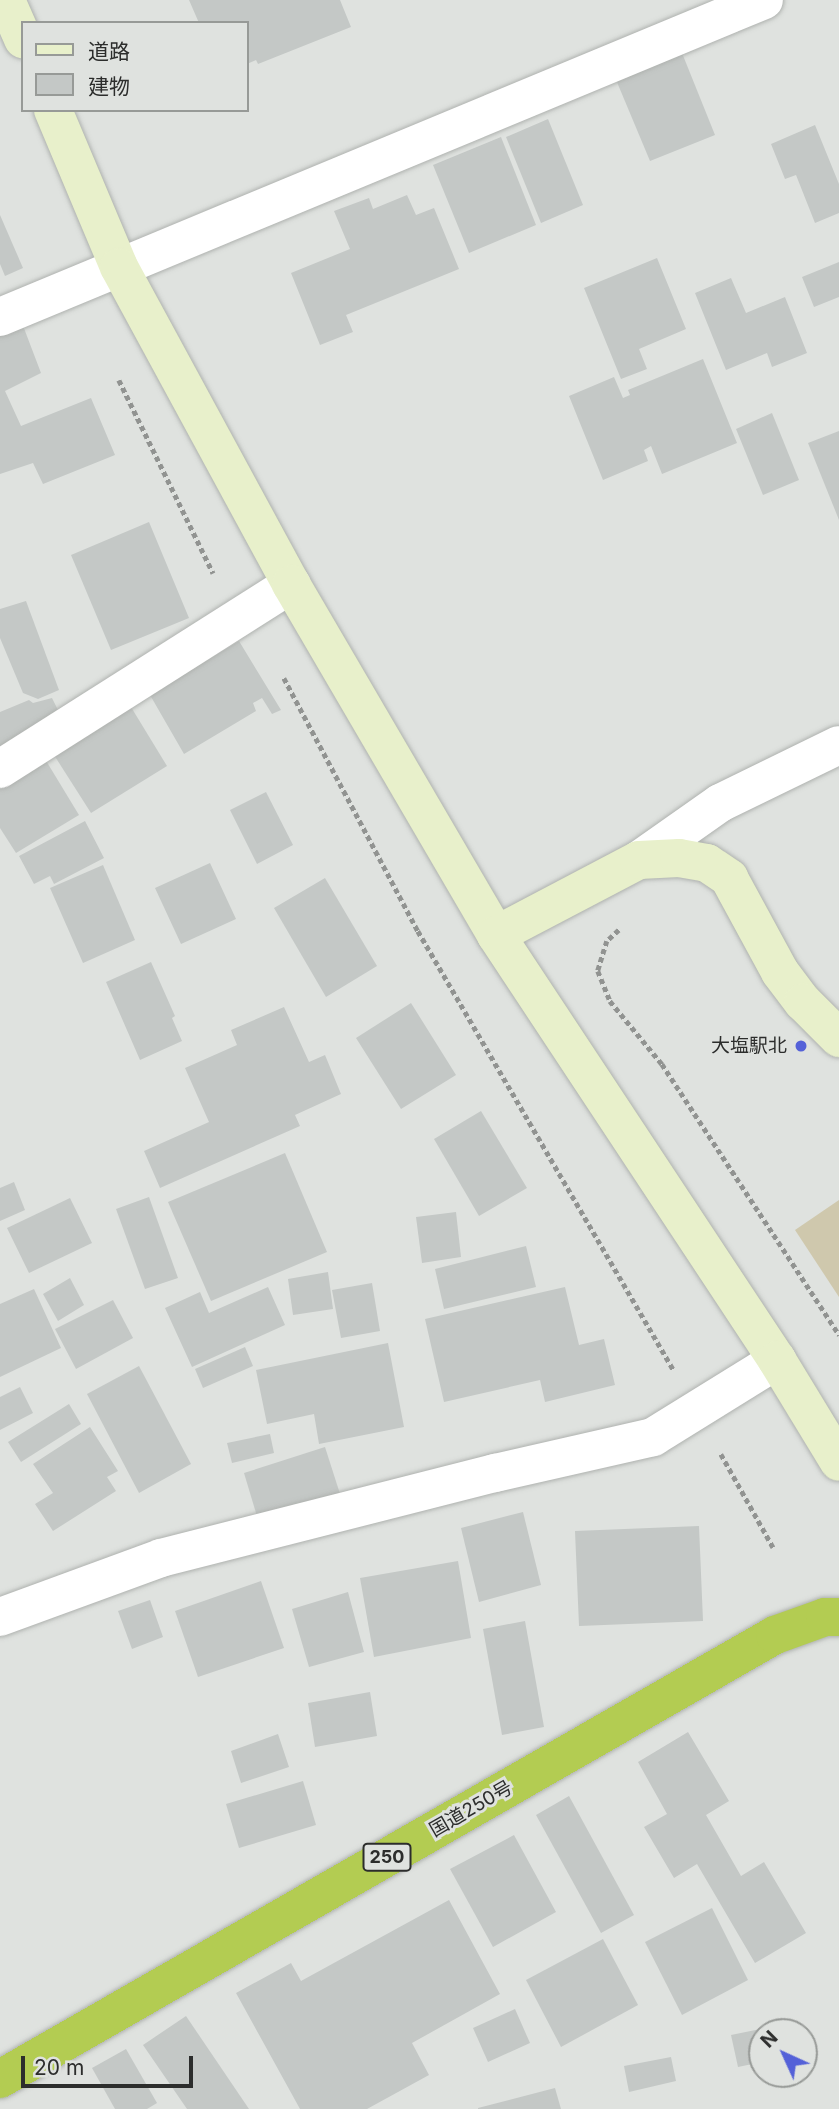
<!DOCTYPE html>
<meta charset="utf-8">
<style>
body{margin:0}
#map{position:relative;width:839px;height:2109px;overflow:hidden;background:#dfe2df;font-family:Inter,"Noto Sans JP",sans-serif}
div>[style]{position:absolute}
.green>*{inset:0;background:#cfc8ad}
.building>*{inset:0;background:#c4c8c6}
.path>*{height:4.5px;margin-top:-2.25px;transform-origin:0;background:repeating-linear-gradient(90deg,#919391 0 5px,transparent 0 8.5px)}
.roads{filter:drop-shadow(0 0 2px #afb2af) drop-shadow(0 0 2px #afb2af)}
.street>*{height:38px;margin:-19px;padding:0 19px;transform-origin:19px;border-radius:19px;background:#fff}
.secondary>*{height:38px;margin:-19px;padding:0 19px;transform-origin:19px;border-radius:19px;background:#e8f0cb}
.highway>*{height:38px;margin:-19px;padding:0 19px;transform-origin:19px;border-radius:19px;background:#b3cc52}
.dots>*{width:19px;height:19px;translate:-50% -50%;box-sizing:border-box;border:4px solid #dfe2df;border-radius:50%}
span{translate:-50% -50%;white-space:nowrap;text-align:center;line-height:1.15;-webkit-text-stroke:6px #dfe2df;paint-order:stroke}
.shield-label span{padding:2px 5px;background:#dfe2df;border:2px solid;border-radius:5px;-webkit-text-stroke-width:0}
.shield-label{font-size:18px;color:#2c2d2c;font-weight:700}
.poi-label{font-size:19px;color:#2c2d2c}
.right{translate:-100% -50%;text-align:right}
.street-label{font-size:19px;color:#2c2d2c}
.legend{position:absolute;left:21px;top:21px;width:228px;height:91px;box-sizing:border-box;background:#dfe2df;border:2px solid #979a97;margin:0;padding:9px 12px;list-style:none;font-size:21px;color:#2c2d2c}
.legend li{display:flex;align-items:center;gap:14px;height:35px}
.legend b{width:35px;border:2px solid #979a97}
.north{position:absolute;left:748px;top:2018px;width:70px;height:70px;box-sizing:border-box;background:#dfe2df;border:2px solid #979a97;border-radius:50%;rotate:315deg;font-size:19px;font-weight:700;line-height:28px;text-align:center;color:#2c2d2c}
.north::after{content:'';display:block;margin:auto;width:24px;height:32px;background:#5461d8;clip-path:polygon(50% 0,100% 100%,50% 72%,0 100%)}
.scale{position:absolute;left:21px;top:2056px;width:172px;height:32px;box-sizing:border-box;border:4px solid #2c2d2c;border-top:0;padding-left:9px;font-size:21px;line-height:24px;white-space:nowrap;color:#2c2d2c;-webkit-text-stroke:5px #dfe2df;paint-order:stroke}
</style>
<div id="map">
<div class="green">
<i style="clip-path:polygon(839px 1200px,839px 1297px,795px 1230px)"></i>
</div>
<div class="building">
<i style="clip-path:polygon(189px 0,340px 0,351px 27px,258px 64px,256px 60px,247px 64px,247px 23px,199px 23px)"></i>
<i style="clip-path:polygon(680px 48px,715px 135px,650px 161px,614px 75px)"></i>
<i style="clip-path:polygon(548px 119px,583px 205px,541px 223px,506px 137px)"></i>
<i style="clip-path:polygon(815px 125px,839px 184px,839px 213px,815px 223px,796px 175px,785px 179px,771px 144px)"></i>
<i style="clip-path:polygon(501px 137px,536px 225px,469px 253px,433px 165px)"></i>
<i style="clip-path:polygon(407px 195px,416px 215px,434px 208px,459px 269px,346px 315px,353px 332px,320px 345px,291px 273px,350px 249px,334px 211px,369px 198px,373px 209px)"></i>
<i style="clip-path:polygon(0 215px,23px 268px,5px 276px,0 264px)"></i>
<i style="clip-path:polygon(657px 258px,686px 329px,639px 349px,647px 369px,621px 379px,584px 288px)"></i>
<i style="clip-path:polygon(839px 262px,839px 297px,814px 307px,802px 277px)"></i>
<i style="clip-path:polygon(731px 278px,746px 313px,785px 297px,807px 353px,772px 367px,767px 353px,726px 370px,695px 293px)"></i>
<i style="clip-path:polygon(22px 323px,41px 373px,5px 391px,21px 426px,91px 398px,115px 455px,43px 484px,33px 463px,0 474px,0 332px)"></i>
<i style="clip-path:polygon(703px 359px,737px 443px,662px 474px,651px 446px,644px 450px,648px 461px,603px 480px,569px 396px,614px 377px,623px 398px,630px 395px,628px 390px)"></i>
<i style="clip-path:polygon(772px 413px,799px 480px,763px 495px,736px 429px)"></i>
<i style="clip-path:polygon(839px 431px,839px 520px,808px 443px)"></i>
<i style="clip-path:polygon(149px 522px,189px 618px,111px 650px,71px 555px)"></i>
<i style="clip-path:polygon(26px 601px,59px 690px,38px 699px,23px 693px,0 638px,0 609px)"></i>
<i style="clip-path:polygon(239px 641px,281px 710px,272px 714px,262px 698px,253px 703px,256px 711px,184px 754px,150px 695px)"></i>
<i style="clip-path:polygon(52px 698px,60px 714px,0 747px,0 712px,29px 700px,33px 703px)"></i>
<i style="clip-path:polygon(131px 707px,167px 766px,91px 813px,54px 755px)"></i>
<i style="clip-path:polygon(45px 759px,79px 815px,16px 853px,0 828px,0 786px)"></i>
<i style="clip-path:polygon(266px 792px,293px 845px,257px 864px,230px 810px)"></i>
<i style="clip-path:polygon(85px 821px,104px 858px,54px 884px,50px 876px,34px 884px,19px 856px)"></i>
<i style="clip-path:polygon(210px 863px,236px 919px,181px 944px,155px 888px)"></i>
<i style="clip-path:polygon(103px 865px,135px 940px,83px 963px,50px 888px)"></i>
<i style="clip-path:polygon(325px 878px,377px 966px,326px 997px,274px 908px)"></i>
<i style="clip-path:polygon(151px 962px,175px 1016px,172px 1018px,182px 1041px,140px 1060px,106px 982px)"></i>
<i style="clip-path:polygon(411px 1003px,456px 1075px,401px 1109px,356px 1038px)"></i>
<i style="clip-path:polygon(284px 1007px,309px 1062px,325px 1055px,341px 1094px,295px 1115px,300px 1126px,160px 1188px,144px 1151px,209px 1122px,185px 1068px,237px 1045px,231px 1030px)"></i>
<i style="clip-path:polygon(481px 1111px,527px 1188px,479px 1216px,434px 1139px)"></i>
<i style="clip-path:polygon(285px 1153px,327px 1252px,211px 1301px,168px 1202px)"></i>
<i style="clip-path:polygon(14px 1182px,25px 1210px,0 1221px,0 1188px)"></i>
<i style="clip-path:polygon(149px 1197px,178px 1278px,145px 1289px,116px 1209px)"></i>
<i style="clip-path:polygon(70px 1198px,92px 1243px,29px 1273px,7px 1228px)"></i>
<i style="clip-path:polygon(456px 1212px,461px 1257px,422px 1263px,416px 1217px)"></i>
<i style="clip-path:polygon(526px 1246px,536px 1287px,444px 1309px,435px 1269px)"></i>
<i style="clip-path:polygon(328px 1272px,333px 1309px,293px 1315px,288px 1279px)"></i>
<i style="clip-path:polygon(70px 1278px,84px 1305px,58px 1321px,43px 1294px)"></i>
<i style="clip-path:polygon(372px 1283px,380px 1331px,341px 1338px,332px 1290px)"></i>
<i style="clip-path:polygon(268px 1287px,285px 1325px,192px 1367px,165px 1308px,200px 1292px,209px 1313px)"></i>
<i style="clip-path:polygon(565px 1287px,579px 1345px,604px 1339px,615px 1385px,545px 1402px,540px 1380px,444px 1402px,425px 1319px)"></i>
<i style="clip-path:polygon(34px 1289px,61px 1348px,0 1377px,0 1304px)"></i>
<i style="clip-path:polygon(113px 1300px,133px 1338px,76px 1369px,55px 1329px)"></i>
<i style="clip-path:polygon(388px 1343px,404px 1427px,319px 1444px,314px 1414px,267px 1424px,256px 1370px)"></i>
<i style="clip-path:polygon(245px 1347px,253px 1366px,203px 1388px,195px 1369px)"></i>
<i style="clip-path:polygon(139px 1366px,191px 1464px,139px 1493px,87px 1394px)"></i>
<i style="clip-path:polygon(20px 1387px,33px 1413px,0 1430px,0 1397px)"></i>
<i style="clip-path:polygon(69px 1404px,81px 1424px,21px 1462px,8px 1442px)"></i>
<i style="clip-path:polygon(90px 1427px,118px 1471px,107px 1477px,116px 1491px,53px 1531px,35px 1504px,53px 1493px,33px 1464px)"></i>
<i style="clip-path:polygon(270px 1434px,274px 1453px,232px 1463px,227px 1443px)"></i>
<i style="clip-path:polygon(325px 1447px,341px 1497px,259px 1523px,244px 1473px)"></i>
<i style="clip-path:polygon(523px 1512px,541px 1585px,479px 1602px,461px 1528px)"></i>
<i style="clip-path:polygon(699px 1526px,703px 1621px,579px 1626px,575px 1531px)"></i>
<i style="clip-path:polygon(458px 1561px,471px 1638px,374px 1657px,360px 1578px)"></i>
<i style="clip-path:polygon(261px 1581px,284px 1648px,198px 1677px,175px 1611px)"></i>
<i style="clip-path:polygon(348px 1592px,364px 1652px,309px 1667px,292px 1609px)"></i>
<i style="clip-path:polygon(150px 1600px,163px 1637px,132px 1649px,118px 1611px)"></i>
<i style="clip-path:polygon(525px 1621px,544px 1727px,502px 1735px,483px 1629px)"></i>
<i style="clip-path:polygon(370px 1692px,377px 1736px,315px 1747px,308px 1703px)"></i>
<i style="clip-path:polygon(688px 1732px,729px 1801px,706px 1815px,741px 1876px,764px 1862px,806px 1933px,755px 1963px,697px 1864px,674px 1878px,644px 1827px,667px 1814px,638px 1762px)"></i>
<i style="clip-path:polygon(278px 1734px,289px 1767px,241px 1783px,231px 1751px)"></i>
<i style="clip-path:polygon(303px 1781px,316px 1825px,239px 1848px,226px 1804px)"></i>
<i style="clip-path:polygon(569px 1796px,634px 1915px,601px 1933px,536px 1815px)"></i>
<i style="clip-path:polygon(514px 1835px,556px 1912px,493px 1947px,450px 1869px)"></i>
<i style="clip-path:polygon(449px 1900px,500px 1994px,412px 2043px,429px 2075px,367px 2109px,300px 2109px,236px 1993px,291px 1963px,301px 1981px)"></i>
<i style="clip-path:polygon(712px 1908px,748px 1980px,682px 2015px,645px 1942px)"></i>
<i style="clip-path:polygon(603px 1939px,638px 2005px,561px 2047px,526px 1980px)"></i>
<i style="clip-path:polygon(515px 2009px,530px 2043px,488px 2062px,473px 2028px)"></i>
<i style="clip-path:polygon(186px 2016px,249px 2109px,187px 2109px,143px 2045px)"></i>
<i style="clip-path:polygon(795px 2022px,798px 2032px,762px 2032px,762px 2062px,738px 2067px,731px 2035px)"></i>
<i style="clip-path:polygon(126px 2049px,157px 2103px,147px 2109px,115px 2109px,92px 2068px)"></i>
<i style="clip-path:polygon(671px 2057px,676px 2081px,629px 2092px,624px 2066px)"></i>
<i style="clip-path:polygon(555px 2088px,561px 2109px,478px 2109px,478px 2108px)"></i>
</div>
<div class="path">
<i style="left:119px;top:380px;width:215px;rotate:64deg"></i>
<i style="left:284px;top:678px;width:286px;rotate:62.1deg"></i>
<i style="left:418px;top:931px;width:507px;rotate:59.79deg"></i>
<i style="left:619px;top:930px;width:16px;rotate:137deg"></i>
<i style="left:607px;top:941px;width:31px;rotate:107deg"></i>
<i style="left:598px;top:971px;width:32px;rotate:68deg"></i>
<i style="left:610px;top:1001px;width:82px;rotate:50.5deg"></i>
<i style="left:662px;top:1064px;width:324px;rotate:56.8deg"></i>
<i style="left:721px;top:1454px;width:107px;rotate:60.8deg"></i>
</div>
<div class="roads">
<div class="street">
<i style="left:0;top:317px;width:827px;rotate:-22.53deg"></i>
<i style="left:0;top:769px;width:345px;rotate:-32.4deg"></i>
<i style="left:639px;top:860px;width:99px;rotate:-35.1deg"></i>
<i style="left:720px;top:803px;width:132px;rotate:-26deg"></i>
<i style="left:0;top:1617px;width:171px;rotate:-20.1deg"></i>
<i style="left:161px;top:1558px;width:345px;rotate:-14.3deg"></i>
<i style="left:495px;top:1473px;width:162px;rotate:-12.8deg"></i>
<i style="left:653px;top:1437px;width:146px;rotate:-31.8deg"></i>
</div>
<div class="secondary">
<i style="left:6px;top:0;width:43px;rotate:66.4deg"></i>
<i style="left:53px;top:110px;width:170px;rotate:67.2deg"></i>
<i style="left:119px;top:267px;width:361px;rotate:61.5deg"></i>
<i style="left:291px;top:584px;width:406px;rotate:59.7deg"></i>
<i style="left:496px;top:935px;width:509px;rotate:56.53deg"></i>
<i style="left:777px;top:1360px;width:119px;rotate:58.7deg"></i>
<i style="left:496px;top:935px;width:161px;rotate:-27.7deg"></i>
<i style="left:639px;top:860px;width:40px;rotate:-2.9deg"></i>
<i style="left:679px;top:858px;width:28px;rotate:10deg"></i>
<i style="left:707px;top:863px;width:27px;rotate:34deg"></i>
<i style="left:729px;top:878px;width:107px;rotate:61.5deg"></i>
<i style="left:780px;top:972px;width:38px;rotate:53deg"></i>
<i style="left:803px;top:1002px;width:51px;rotate:45deg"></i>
</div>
<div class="highway">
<i style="left:0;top:2079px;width:893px;rotate:-29.81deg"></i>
<i style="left:775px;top:1635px;width:53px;rotate:-19.8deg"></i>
<i style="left:825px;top:1617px;width:14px"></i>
</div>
</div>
<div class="dots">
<i style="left:801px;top:1046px;background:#5461d8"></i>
</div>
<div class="shield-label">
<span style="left:387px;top:1857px">250</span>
</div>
<div class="poi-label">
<span class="right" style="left:787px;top:1046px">大塩駅北</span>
</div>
<div class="street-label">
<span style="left:471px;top:1809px;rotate:-30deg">国道250号</span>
</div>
<ul class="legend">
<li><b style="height:9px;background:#e8f0cb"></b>道路</li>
<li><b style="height:19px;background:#c4c8c6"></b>建物</li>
</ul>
<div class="north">N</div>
<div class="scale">20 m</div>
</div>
